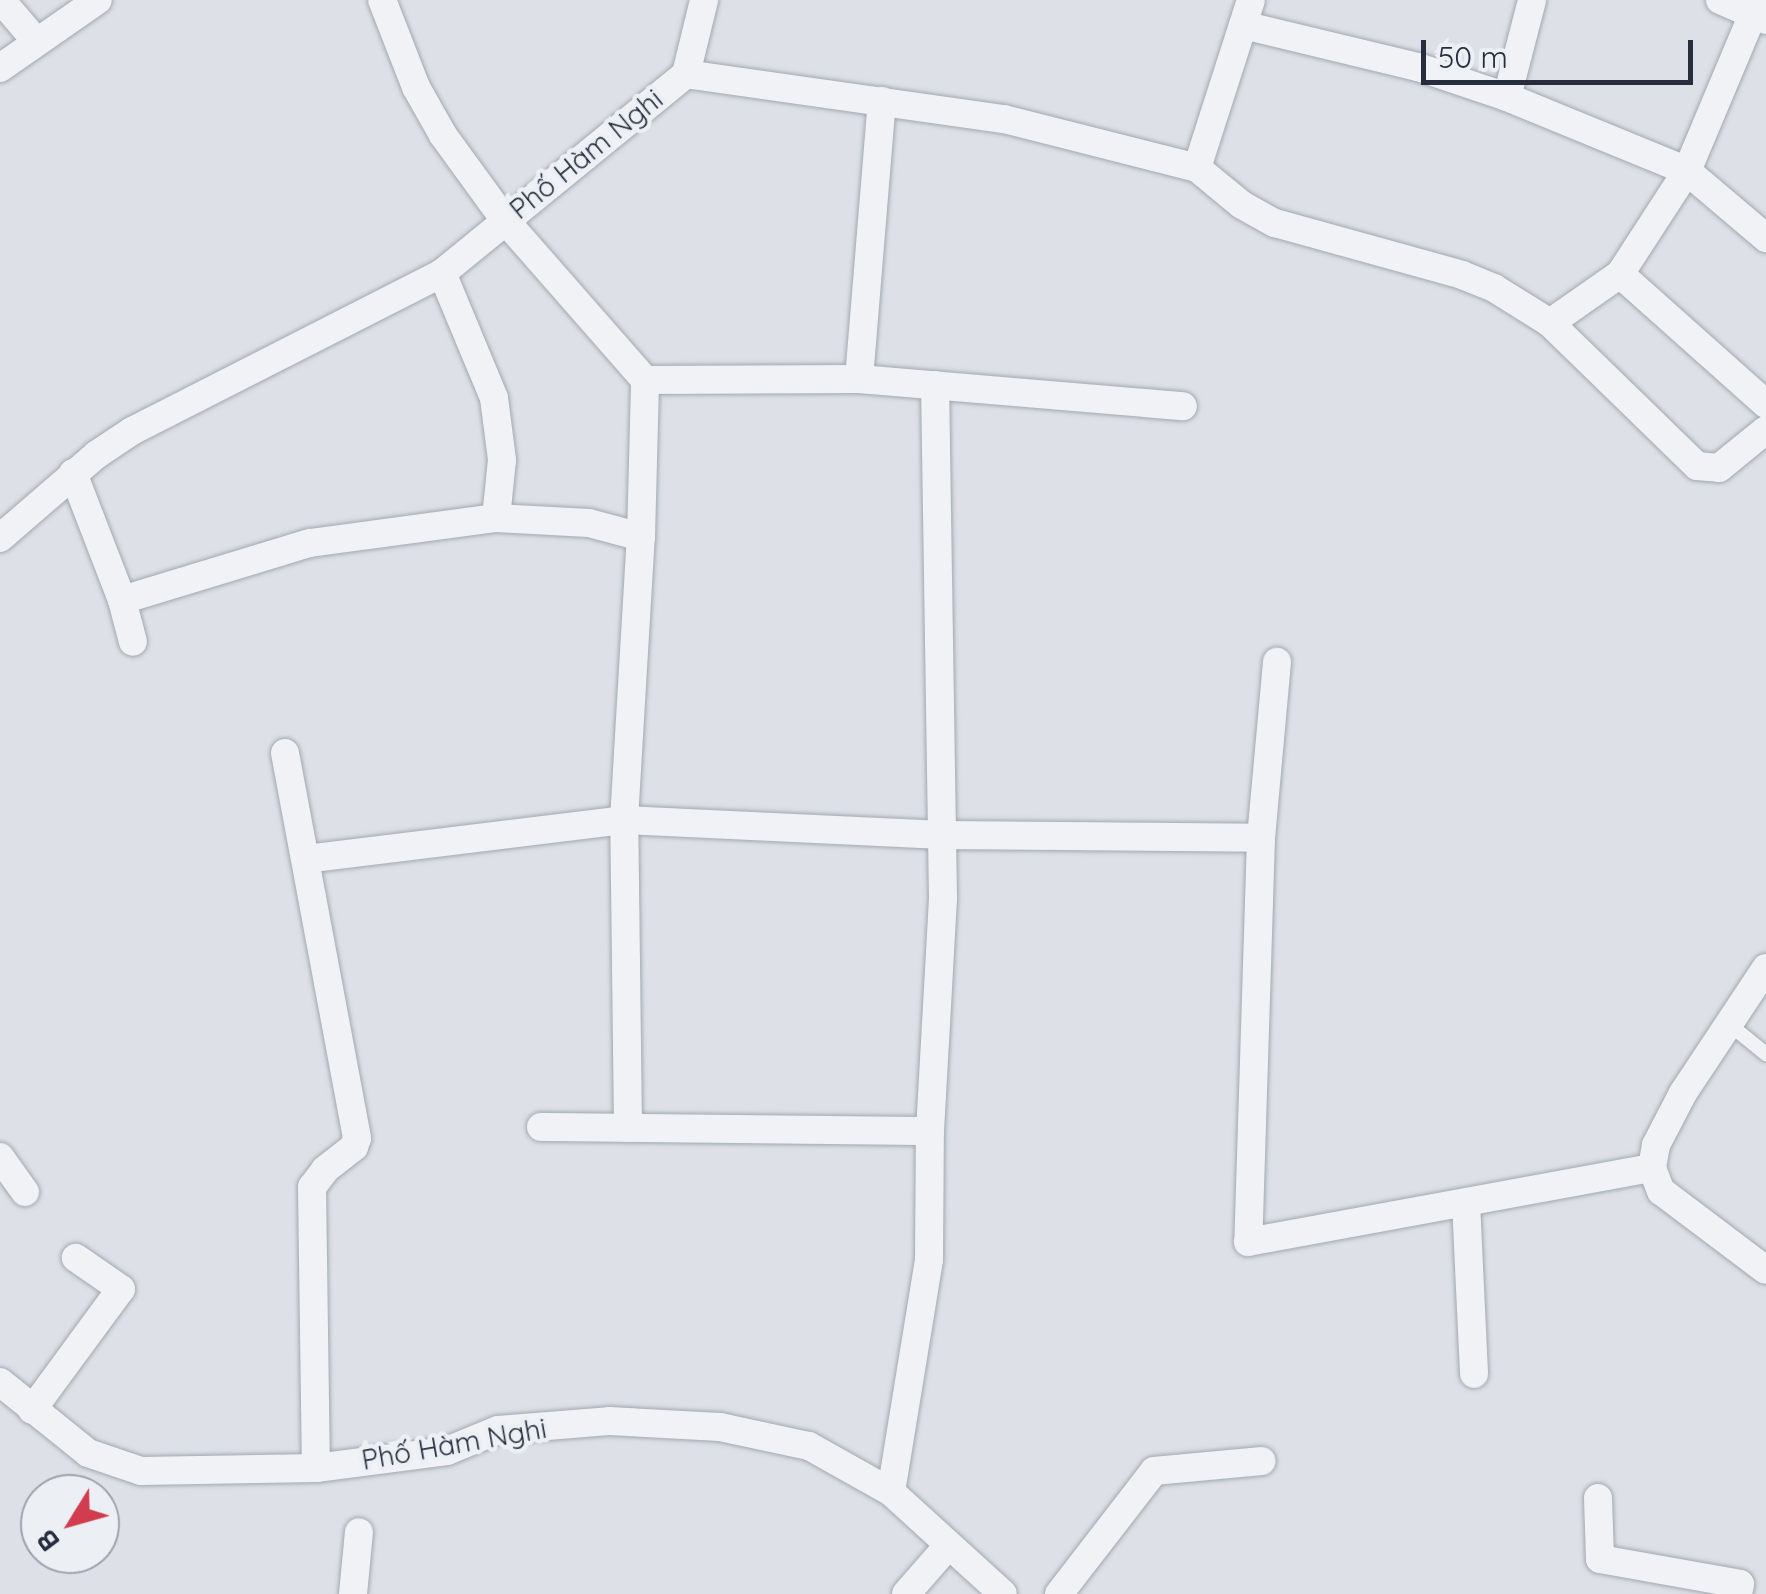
<!DOCTYPE html>
<meta charset="utf-8">
<style>
body{margin:0}
#map{position:relative;width:1766px;height:1594px;overflow:hidden;background:#dde1e7;font-family:Quicksand,sans-serif}
div>[style]{position:absolute}
.roads{filter:drop-shadow(0 0 2px #a2a8b1) drop-shadow(0 0 2px #a2a8b1)}
.service>*{height:14px;margin:-7px;padding:0 7px;transform-origin:7px;border-radius:7px;background:#f0f2f6}
.minor>*{height:28px;margin:-14px;padding:0 14px;transform-origin:14px;border-radius:14px;background:#f0f2f6}
span{translate:-50% -50%;white-space:nowrap;text-align:center;line-height:1.15;-webkit-text-stroke:9px #ecf0f5;paint-order:stroke}
.street-label{font-size:28px;color:#262e3e}
.north{position:absolute;left:20px;top:1474px;width:100px;height:100px;box-sizing:border-box;background:#ecf0f5;border:2px solid #9da2ac;border-radius:50%;rotate:233deg;font-size:28px;font-weight:700;line-height:40px;text-align:center;color:#262e3e}
.north::after{content:'';display:block;margin:auto;width:35px;height:45px;background:#d13d4f;clip-path:polygon(50% 0,100% 100%,50% 72%,0 100%)}
.scale{position:absolute;left:1421px;top:40px;width:272px;height:45px;box-sizing:border-box;border:5px solid #262e3e;border-top:0;padding-left:12px;font-size:30px;line-height:35px;white-space:nowrap;color:#262e3e;-webkit-text-stroke:8px #ecf0f5;paint-order:stroke}
</style>
<div id="map">
<div class="roads">
<div class="service">
<i style="left:1729px;top:1024px;width:48px;rotate:39deg"></i>
</div>
<div class="minor">
<i style="left:1px;top:0;width:54px;rotate:49.5deg"></i>
<i style="left:1720px;top:0;width:50px;rotate:23.5deg"></i>
<i style="left:1243px;top:25px;width:180px;rotate:13.5deg"></i>
<i style="left:1418px;top:67px;width:94px;rotate:18.6deg"></i>
<i style="left:1507px;top:97px;width:195px;rotate:22.3deg"></i>
<i style="left:1687px;top:171px;width:104px;rotate:40.3deg"></i>
<i style="left:0;top:68px;width:119px;rotate:-34.8deg"></i>
<i style="left:686px;top:74px;width:76px;rotate:-76.3deg"></i>
<i style="left:1507px;top:97px;width:100px;rotate:-75.5deg"></i>
<i style="left:1197px;top:168px;width:176px;rotate:-72.2deg"></i>
<i style="left:442px;top:273px;width:135px;rotate:67.4deg"></i>
<i style="left:494px;top:398px;width:63px;rotate:82.6deg"></i>
<i style="left:502px;top:460px;width:58px;rotate:95.9deg"></i>
<i style="left:1620px;top:274px;width:195px;rotate:41.7deg"></i>
<i style="left:1550px;top:323px;width:85px;rotate:-35deg"></i>
<i style="left:1620px;top:274px;width:123px;rotate:-57deg"></i>
<i style="left:1687px;top:171px;width:186px;rotate:-67.2deg"></i>
<i style="left:859px;top:379px;width:279px;rotate:-85.3deg"></i>
<i style="left:645px;top:380px;width:214px;rotate:-0.3deg"></i>
<i style="left:859px;top:379px;width:325px;rotate:4.8deg"></i>
<i style="left:73px;top:473px;width:136px;rotate:68.9deg"></i>
<i style="left:122px;top:600px;width:43px;rotate:75.3deg"></i>
<i style="left:0;top:538px;width:127px;rotate:-40.8deg"></i>
<i style="left:96px;top:455px;width:43px;rotate:-33.7deg"></i>
<i style="left:132px;top:431px;width:348px;rotate:-27deg"></i>
<i style="left:442px;top:273px;width:315px;rotate:-39.2deg"></i>
<i style="left:686px;top:74px;width:321px;rotate:8.1deg"></i>
<i style="left:1004px;top:119px;width:199px;rotate:14.2deg"></i>
<i style="left:1197px;top:168px;width:58px;rotate:39.4deg"></i>
<i style="left:1242px;top:205px;width:38px;rotate:29deg"></i>
<i style="left:1275px;top:223px;width:194px;rotate:15.5deg"></i>
<i style="left:1462px;top:275px;width:35px;rotate:22deg"></i>
<i style="left:1494px;top:288px;width:66px;rotate:32deg"></i>
<i style="left:1550px;top:323px;width:205px;rotate:44.2deg"></i>
<i style="left:1697px;top:466px;width:22px;rotate:5deg"></i>
<i style="left:1719px;top:468px;width:60px;rotate:-39deg"></i>
<i style="left:122px;top:600px;width:196px;rotate:-16.9deg"></i>
<i style="left:310px;top:543px;width:188px;rotate:-7.7deg"></i>
<i style="left:496px;top:518px;width:93px;rotate:3.1deg"></i>
<i style="left:589px;top:523px;width:54px;rotate:15.1deg"></i>
<i style="left:285px;top:753px;width:392px;rotate:79.4deg"></i>
<i style="left:357px;top:1138px;width:9px;rotate:108deg"></i>
<i style="left:354px;top:1147px;width:37px;rotate:142deg"></i>
<i style="left:325px;top:1170px;width:21px;rotate:127deg"></i>
<i style="left:312px;top:1187px;width:281px;rotate:89.2deg"></i>
<i style="left:1261px;top:838px;width:177px;rotate:-84.8deg"></i>
<i style="left:306px;top:859px;width:320px;rotate:-7deg"></i>
<i style="left:624px;top:820px;width:284px;rotate:-86.6deg"></i>
<i style="left:641px;top:537px;width:157px;rotate:-88.5deg"></i>
<i style="left:645px;top:380px;width:214px;rotate:-131.2deg"></i>
<i style="left:504px;top:219px;width:104px;rotate:-126deg"></i>
<i style="left:443px;top:135px;width:55px;rotate:-119.4deg"></i>
<i style="left:416px;top:87px;width:93px;rotate:-111.3deg"></i>
<i style="left:1766px;top:968px;width:150px;rotate:123.6deg"></i>
<i style="left:1683px;top:1093px;width:59px;rotate:117.4deg"></i>
<i style="left:1656px;top:1145px;width:23px;rotate:100deg"></i>
<i style="left:1652px;top:1168px;width:25px;rotate:69deg"></i>
<i style="left:1661px;top:1191px;width:131px;rotate:37deg"></i>
<i style="left:541px;top:1127px;width:389px;rotate:0.6deg"></i>
<i style="left:628px;top:1128px;width:308px;rotate:-90.7deg"></i>
<i style="left:624px;top:820px;width:319px;rotate:2.7deg"></i>
<i style="left:943px;top:835px;width:318px;rotate:0.5deg"></i>
<i style="left:1261px;top:838px;width:404px;rotate:91.8deg"></i>
<i style="left:1248px;top:1242px;width:411px;rotate:-10.4deg"></i>
<i style="left:0;top:1157px;width:43px;rotate:54.5deg"></i>
<i style="left:1466px;top:1203px;width:171px;rotate:87.3deg"></i>
<i style="left:0;top:1382px;width:113px;rotate:38.9deg"></i>
<i style="left:88px;top:1453px;width:56px;rotate:18.8deg"></i>
<i style="left:141px;top:1471px;width:175px;rotate:-1deg"></i>
<i style="left:316px;top:1468px;width:132px;rotate:-7.4deg"></i>
<i style="left:447px;top:1451px;width:55px;rotate:-22.4deg"></i>
<i style="left:498px;top:1430px;width:111px;rotate:-4.6deg"></i>
<i style="left:609px;top:1421px;width:111px;rotate:3.1deg"></i>
<i style="left:720px;top:1427px;width:91px;rotate:12.1deg"></i>
<i style="left:809px;top:1446px;width:94px;rotate:29.3deg"></i>
<i style="left:891px;top:1492px;width:151px;rotate:42.3deg"></i>
<i style="left:32px;top:1410px;width:150px;rotate:-53.7deg"></i>
<i style="left:121px;top:1289px;width:55px;rotate:-145.4deg"></i>
<i style="left:891px;top:1492px;width:235px;rotate:-80.7deg"></i>
<i style="left:929px;top:1260px;width:129px;rotate:-89.6deg"></i>
<i style="left:930px;top:1131px;width:233px;rotate:-86.8deg"></i>
<i style="left:943px;top:898px;width:513px;rotate:-90.89deg"></i>
<i style="left:1598px;top:1498px;width:61px;rotate:88.1deg"></i>
<i style="left:1600px;top:1559px;width:142px;rotate:10.1deg"></i>
<i style="left:1740px;top:1584px;width:10px;rotate:101deg"></i>
<i style="left:353px;top:1594px;width:62px;rotate:-84.5deg"></i>
<i style="left:906px;top:1594px;width:62px;rotate:-48.9deg"></i>
<i style="left:1059px;top:1594px;width:155px;rotate:-52.3deg"></i>
<i style="left:1154px;top:1471px;width:108px;rotate:-5.3deg"></i>
</div>
</div>
<div class="street-label">
<span style="left:586px;top:154px;rotate:-39deg">Phố Hàm Nghi</span>
<span style="left:454px;top:1444px;rotate:-10deg">Phố Hàm Nghi</span>
</div>
<div class="north">B</div>
<div class="scale">50 m</div>
</div>
